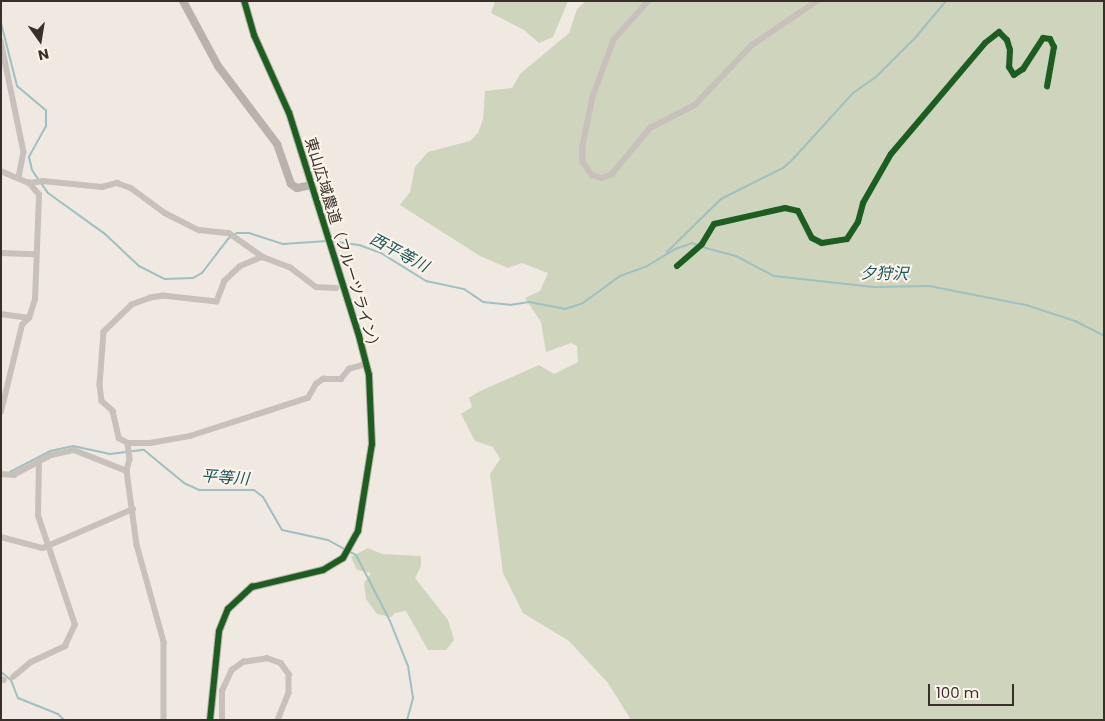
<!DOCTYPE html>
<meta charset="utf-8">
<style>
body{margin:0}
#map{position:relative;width:1105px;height:721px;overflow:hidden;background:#efe9e2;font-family:Poppins,"Noto Sans JP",sans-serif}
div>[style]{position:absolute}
.green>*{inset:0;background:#cfd5bc}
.stream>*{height:2px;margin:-1px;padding:0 1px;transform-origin:1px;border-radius:1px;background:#9ec0c1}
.street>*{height:5.5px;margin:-2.75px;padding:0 2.75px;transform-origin:2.75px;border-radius:2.75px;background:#c8c1bb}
.secondary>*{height:8px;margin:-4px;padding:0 4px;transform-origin:4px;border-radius:4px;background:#b9b1ab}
.cycleway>*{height:6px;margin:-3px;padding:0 3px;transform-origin:3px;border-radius:3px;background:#1b5e20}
span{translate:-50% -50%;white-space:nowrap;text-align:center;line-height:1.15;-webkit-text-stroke:4px #fbf4ea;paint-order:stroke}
.street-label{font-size:15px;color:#392f29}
.water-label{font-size:16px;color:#1c575e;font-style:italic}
.frame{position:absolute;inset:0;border:2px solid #392f29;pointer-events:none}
.north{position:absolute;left:15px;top:15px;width:50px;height:50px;-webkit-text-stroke:4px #fbf4ea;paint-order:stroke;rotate:167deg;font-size:14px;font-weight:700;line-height:20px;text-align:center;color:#392f29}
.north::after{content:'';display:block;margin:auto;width:18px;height:22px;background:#392f29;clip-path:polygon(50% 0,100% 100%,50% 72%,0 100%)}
.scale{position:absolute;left:928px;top:684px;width:86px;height:22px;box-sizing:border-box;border:2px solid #392f29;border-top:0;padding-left:6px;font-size:15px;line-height:18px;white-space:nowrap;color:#392f29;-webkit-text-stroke:4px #fbf4ea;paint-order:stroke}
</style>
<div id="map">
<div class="green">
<i style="clip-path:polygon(495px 1px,568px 1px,553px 37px,539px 43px,524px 30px,491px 13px)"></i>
<i style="clip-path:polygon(586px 1px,1104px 1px,1104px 720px,631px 720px,608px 683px,569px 641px,523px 613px,503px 573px,490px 474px,500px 459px,493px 447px,475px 441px,461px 414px,472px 407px,469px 398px,478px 392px,539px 365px,554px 374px,578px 362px,577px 346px,571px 343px,546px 352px,541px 322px,525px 298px,540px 291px,548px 273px,522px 263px,508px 268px,480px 256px,400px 205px,410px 192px,415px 167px,428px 152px,470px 141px,478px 133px,483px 119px,485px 91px,512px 88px,520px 74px,569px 33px,577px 9px)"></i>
<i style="clip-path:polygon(368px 548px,382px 554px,421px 556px,421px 566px,415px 578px,448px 620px,454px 640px,446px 650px,428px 650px,406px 611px,395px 613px,391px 617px,377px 614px,366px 599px,364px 583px,371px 573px,357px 570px,351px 557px)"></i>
</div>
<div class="stream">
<i style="left:1px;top:23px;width:65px;rotate:75.7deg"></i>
<i style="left:17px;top:86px;width:38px;rotate:40deg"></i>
<i style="left:46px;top:110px;width:16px;rotate:90deg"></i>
<i style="left:46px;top:126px;width:35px;rotate:119deg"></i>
<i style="left:29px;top:157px;width:13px;rotate:77deg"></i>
<i style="left:32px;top:170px;width:11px;rotate:56deg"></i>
<i style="left:41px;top:183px;width:12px;rotate:55deg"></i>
<i style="left:48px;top:193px;width:70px;rotate:35.7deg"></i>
<i style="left:105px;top:234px;width:47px;rotate:43.3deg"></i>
<i style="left:139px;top:266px;width:29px;rotate:27deg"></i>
<i style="left:165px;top:279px;width:28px;rotate:-2deg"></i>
<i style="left:193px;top:278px;width:10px;rotate:-29deg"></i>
<i style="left:202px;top:273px;width:43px;rotate:-52.6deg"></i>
<i style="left:228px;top:239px;width:11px;rotate:-34deg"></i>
<i style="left:237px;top:233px;width:12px"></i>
<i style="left:249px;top:233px;width:36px;rotate:18deg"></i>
<i style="left:283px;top:244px;width:44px;rotate:-3.9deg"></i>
<i style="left:331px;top:241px;width:28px;rotate:8deg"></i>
<i style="left:359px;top:245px;width:23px;rotate:20deg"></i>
<i style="left:381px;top:253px;width:53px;rotate:31.9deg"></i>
<i style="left:426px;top:281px;width:39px;rotate:12deg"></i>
<i style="left:464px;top:289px;width:23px;rotate:34deg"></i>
<i style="left:483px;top:302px;width:27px;rotate:6deg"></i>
<i style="left:510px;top:305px;width:19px;rotate:-9deg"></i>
<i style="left:529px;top:302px;width:37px;rotate:11deg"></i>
<i style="left:565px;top:309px;width:19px;rotate:-18deg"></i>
<i style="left:583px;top:303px;width:46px;rotate:-36.1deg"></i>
<i style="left:620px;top:276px;width:29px;rotate:-20deg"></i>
<i style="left:647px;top:266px;width:33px;rotate:-31deg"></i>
<i style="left:675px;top:249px;width:18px;rotate:-19deg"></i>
<i style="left:692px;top:243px;width:6px;rotate:18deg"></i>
<i style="left:702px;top:247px;width:35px;rotate:15deg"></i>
<i style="left:736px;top:256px;width:43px;rotate:27.8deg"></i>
<i style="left:774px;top:276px;width:100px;rotate:6.3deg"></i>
<i style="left:873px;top:287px;width:56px;rotate:-1deg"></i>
<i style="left:929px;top:286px;width:99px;rotate:11.1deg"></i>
<i style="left:1026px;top:305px;width:52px;rotate:18.1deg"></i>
<i style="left:1075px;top:321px;width:33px;rotate:27deg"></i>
<i style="left:667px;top:252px;width:76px;rotate:-44.5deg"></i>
<i style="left:721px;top:199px;width:69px;rotate:-26.6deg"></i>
<i style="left:783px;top:168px;width:15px;rotate:-42deg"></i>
<i style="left:794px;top:158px;width:88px;rotate:-47.8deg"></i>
<i style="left:853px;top:93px;width:29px;rotate:-35deg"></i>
<i style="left:877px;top:76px;width:54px;rotate:-45deg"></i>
<i style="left:915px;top:38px;width:48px;rotate:-50deg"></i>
<i style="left:10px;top:472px;width:45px;rotate:-27.7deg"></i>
<i style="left:50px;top:451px;width:24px;rotate:-12deg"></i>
<i style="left:73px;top:446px;width:38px;rotate:12deg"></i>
<i style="left:110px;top:454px;width:34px;rotate:-7deg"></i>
<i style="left:144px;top:450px;width:52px;rotate:39.5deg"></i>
<i style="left:184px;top:483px;width:17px;rotate:25deg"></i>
<i style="left:199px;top:490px;width:55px"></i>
<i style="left:254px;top:490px;width:11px;rotate:38deg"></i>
<i style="left:263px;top:497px;width:38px;rotate:60deg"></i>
<i style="left:282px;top:530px;width:47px;rotate:12.3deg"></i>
<i style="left:328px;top:540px;width:21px;rotate:29deg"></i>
<i style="left:350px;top:552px;width:7px;rotate:27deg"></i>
<i style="left:356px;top:555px;width:74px;rotate:62.7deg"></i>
<i style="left:390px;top:621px;width:48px;rotate:68.2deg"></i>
<i style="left:408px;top:666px;width:32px;rotate:81deg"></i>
<i style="left:413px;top:698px;width:23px;rotate:105deg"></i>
<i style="left:1px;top:672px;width:13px;rotate:39deg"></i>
<i style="left:11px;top:680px;width:19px;rotate:69deg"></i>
<i style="left:18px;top:698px;width:43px;rotate:21.8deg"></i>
<i style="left:58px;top:714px;width:8px;rotate:45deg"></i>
</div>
<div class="street">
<i style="left:649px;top:1px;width:52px;rotate:131.9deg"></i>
<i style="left:614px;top:40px;width:61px;rotate:110.2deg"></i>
<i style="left:593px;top:97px;width:50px;rotate:101.5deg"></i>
<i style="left:583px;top:146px;width:16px;rotate:90deg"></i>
<i style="left:583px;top:162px;width:16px;rotate:55deg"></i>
<i style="left:592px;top:175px;width:10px;rotate:17deg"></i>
<i style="left:602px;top:178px;width:11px;rotate:-22deg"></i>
<i style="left:612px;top:174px;width:60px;rotate:-50.4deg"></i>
<i style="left:650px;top:128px;width:51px;rotate:-27.1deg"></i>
<i style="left:695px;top:105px;width:83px;rotate:-46.5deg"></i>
<i style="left:752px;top:45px;width:78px;rotate:-34.1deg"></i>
<i style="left:1px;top:41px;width:113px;rotate:78.3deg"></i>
<i style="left:24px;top:152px;width:26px;rotate:101deg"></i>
<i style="left:1px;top:171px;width:30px;rotate:23deg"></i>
<i style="left:29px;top:183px;width:14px;rotate:-8deg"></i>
<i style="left:43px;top:181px;width:59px;rotate:5.8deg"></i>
<i style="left:102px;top:187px;width:16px;rotate:-15deg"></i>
<i style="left:117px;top:183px;width:15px;rotate:20deg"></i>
<i style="left:131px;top:188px;width:42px;rotate:36.3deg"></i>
<i style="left:165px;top:213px;width:38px;rotate:27deg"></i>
<i style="left:199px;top:230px;width:30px;rotate:6deg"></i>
<i style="left:229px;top:233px;width:42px;rotate:35.2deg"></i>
<i style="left:263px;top:257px;width:30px;rotate:21deg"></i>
<i style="left:291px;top:268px;width:31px;rotate:37deg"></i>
<i style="left:316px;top:287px;width:20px;rotate:3deg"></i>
<i style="left:1px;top:253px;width:34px;rotate:2deg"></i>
<i style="left:263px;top:257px;width:25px;rotate:157deg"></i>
<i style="left:240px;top:267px;width:21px;rotate:137deg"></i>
<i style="left:225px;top:281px;width:22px;rotate:111deg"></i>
<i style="left:217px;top:302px;width:54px;rotate:-173.7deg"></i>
<i style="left:163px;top:296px;width:12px;rotate:171deg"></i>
<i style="left:151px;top:298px;width:20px;rotate:160deg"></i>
<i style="left:132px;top:305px;width:39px;rotate:136deg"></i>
<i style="left:104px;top:332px;width:53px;rotate:94.3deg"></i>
<i style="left:100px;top:385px;width:16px;rotate:83deg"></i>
<i style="left:102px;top:401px;width:15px;rotate:42deg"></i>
<i style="left:113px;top:411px;width:28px;rotate:77deg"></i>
<i style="left:119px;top:438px;width:10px;rotate:29deg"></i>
<i style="left:128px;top:443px;width:22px"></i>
<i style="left:150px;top:443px;width:41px;rotate:-9.9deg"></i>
<i style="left:190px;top:436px;width:124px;rotate:-17.9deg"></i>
<i style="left:308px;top:398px;width:16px;rotate:-60deg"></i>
<i style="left:316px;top:384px;width:9px;rotate:-36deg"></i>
<i style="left:323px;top:379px;width:18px"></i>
<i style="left:341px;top:379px;width:13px;rotate:-51deg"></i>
<i style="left:349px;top:369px;width:18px;rotate:-16deg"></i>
<i style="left:677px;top:266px;width:33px;rotate:-41deg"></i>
<i style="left:702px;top:244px;width:23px;rotate:-59deg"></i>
<i style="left:714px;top:224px;width:73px;rotate:-12.7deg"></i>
<i style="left:785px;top:208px;width:13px;rotate:13deg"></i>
<i style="left:798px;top:211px;width:30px;rotate:63deg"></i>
<i style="left:812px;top:238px;width:11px;rotate:27deg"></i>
<i style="left:822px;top:243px;width:25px;rotate:-9deg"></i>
<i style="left:847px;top:239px;width:20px;rotate:-57deg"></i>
<i style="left:858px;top:222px;width:20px;rotate:-75deg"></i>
<i style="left:863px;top:203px;width:56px;rotate:-60.3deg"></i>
<i style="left:891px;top:154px;width:145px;rotate:-49.7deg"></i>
<i style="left:985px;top:43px;width:18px;rotate:-38deg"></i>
<i style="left:999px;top:32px;width:11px;rotate:45deg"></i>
<i style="left:1007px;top:40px;width:10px;rotate:73deg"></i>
<i style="left:1010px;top:50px;width:17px;rotate:93deg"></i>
<i style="left:1009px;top:67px;width:9px;rotate:58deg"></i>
<i style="left:1014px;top:75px;width:11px;rotate:-34deg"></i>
<i style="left:1023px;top:69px;width:37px;rotate:-57deg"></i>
<i style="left:1043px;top:38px;width:7px;rotate:8deg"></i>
<i style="left:1050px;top:39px;width:9px;rotate:63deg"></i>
<i style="left:1054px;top:47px;width:40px;rotate:100deg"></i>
<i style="left:1px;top:314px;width:28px;rotate:8deg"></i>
<i style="left:1px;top:412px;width:89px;rotate:-76.4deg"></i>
<i style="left:22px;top:325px;width:10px;rotate:-45deg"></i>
<i style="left:29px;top:318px;width:19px;rotate:-72deg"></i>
<i style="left:35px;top:300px;width:105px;rotate:-87.8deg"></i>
<i style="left:39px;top:195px;width:16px;rotate:-130deg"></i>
<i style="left:128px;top:443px;width:16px;rotate:83deg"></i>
<i style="left:130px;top:459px;width:12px;rotate:104deg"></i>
<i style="left:127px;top:471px;width:75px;rotate:82.3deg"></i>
<i style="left:137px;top:545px;width:101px;rotate:74.4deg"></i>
<i style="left:164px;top:642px;width:78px;rotate:90deg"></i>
<i style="left:1px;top:474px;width:13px;rotate:4deg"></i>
<i style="left:14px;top:475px;width:42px;rotate:-28.4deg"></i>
<i style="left:51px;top:455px;width:24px;rotate:-12deg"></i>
<i style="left:74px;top:450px;width:57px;rotate:21.6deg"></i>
<i style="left:1px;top:537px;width:43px;rotate:14.7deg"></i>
<i style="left:43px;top:548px;width:98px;rotate:-23.4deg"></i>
<i style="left:13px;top:677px;width:23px;rotate:-40deg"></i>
<i style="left:31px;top:662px;width:38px;rotate:-25deg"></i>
<i style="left:65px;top:646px;width:23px;rotate:-65deg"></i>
<i style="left:75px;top:625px;width:115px;rotate:-108.7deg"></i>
<i style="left:38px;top:516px;width:55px;rotate:-89deg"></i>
<i style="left:1px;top:679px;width:3px;rotate:18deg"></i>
<i style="left:222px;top:720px;width:29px;rotate:-90deg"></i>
<i style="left:222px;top:691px;width:23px;rotate:-65deg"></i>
<i style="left:232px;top:670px;width:14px;rotate:-36deg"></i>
<i style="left:243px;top:662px;width:24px;rotate:-9deg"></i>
<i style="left:267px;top:658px;width:15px;rotate:20deg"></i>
<i style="left:281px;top:663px;width:14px;rotate:54deg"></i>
<i style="left:289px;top:674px;width:19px;rotate:90deg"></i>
<i style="left:289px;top:693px;width:29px;rotate:112deg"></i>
</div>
<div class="secondary">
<i style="left:183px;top:1px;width:74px;rotate:61.7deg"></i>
<i style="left:218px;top:66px;width:98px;rotate:52.9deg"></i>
<i style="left:277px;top:144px;width:42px;rotate:70.7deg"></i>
<i style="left:291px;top:184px;width:7px;rotate:34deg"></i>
<i style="left:297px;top:188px;width:14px;rotate:-12deg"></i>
<i style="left:210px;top:720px;width:89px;rotate:-84.2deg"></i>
<i style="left:219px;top:631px;width:24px;rotate:-68deg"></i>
<i style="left:228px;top:609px;width:33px;rotate:-43deg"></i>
<i style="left:252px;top:587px;width:73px;rotate:-13.5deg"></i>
<i style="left:323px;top:570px;width:23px;rotate:-31deg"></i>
<i style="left:343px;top:558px;width:31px;rotate:-61deg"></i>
<i style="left:358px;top:531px;width:88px;rotate:-80.9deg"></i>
<i style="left:372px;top:444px;width:69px;rotate:-92.5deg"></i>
<i style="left:369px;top:375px;width:40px;rotate:-104.4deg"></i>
<i style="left:359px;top:336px;width:234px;rotate:-107.4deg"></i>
<i style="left:289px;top:113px;width:85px;rotate:-114.2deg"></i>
<i style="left:254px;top:35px;width:35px;rotate:-106deg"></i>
</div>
<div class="cycleway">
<i style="left:677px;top:266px;width:33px;rotate:-41deg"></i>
<i style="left:702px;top:244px;width:23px;rotate:-59deg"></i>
<i style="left:714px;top:224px;width:73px;rotate:-12.7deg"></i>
<i style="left:785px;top:208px;width:13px;rotate:13deg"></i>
<i style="left:798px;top:211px;width:30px;rotate:63deg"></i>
<i style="left:812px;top:238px;width:11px;rotate:27deg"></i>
<i style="left:822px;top:243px;width:25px;rotate:-9deg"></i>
<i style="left:847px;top:239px;width:20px;rotate:-57deg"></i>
<i style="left:858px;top:222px;width:20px;rotate:-75deg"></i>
<i style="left:863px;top:203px;width:56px;rotate:-60.3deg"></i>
<i style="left:891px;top:154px;width:145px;rotate:-49.7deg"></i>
<i style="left:985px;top:43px;width:18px;rotate:-38deg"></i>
<i style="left:999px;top:32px;width:11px;rotate:45deg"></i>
<i style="left:1007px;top:40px;width:10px;rotate:73deg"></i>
<i style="left:1010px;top:50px;width:17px;rotate:93deg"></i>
<i style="left:1009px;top:67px;width:9px;rotate:58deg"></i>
<i style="left:1014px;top:75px;width:11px;rotate:-34deg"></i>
<i style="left:1023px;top:69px;width:37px;rotate:-57deg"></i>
<i style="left:1043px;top:38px;width:7px;rotate:8deg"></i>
<i style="left:1050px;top:39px;width:9px;rotate:63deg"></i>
<i style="left:1054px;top:47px;width:40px;rotate:100deg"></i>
<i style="left:210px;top:720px;width:89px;rotate:-84.2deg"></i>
<i style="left:219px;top:631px;width:24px;rotate:-68deg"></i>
<i style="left:228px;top:609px;width:33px;rotate:-43deg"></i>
<i style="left:252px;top:587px;width:73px;rotate:-13.5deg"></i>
<i style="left:323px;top:570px;width:23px;rotate:-31deg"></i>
<i style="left:343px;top:558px;width:31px;rotate:-61deg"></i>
<i style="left:358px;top:531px;width:88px;rotate:-80.9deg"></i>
<i style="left:372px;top:444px;width:69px;rotate:-92.5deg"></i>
<i style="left:369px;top:375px;width:40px;rotate:-104.4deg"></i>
<i style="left:359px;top:336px;width:234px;rotate:-107.4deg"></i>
<i style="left:289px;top:113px;width:85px;rotate:-114.2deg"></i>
<i style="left:254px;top:35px;width:35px;rotate:-106deg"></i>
</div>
<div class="street-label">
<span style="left:343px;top:245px;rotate:73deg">東山広域農道（フルーツライン）</span>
</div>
<div class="water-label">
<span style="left:399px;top:253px;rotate:28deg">西平等川</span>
<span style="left:884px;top:274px;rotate:1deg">夕狩沢</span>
<span style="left:225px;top:478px;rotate:4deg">平等川</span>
</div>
<div class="frame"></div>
<div class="north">N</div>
<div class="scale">100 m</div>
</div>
